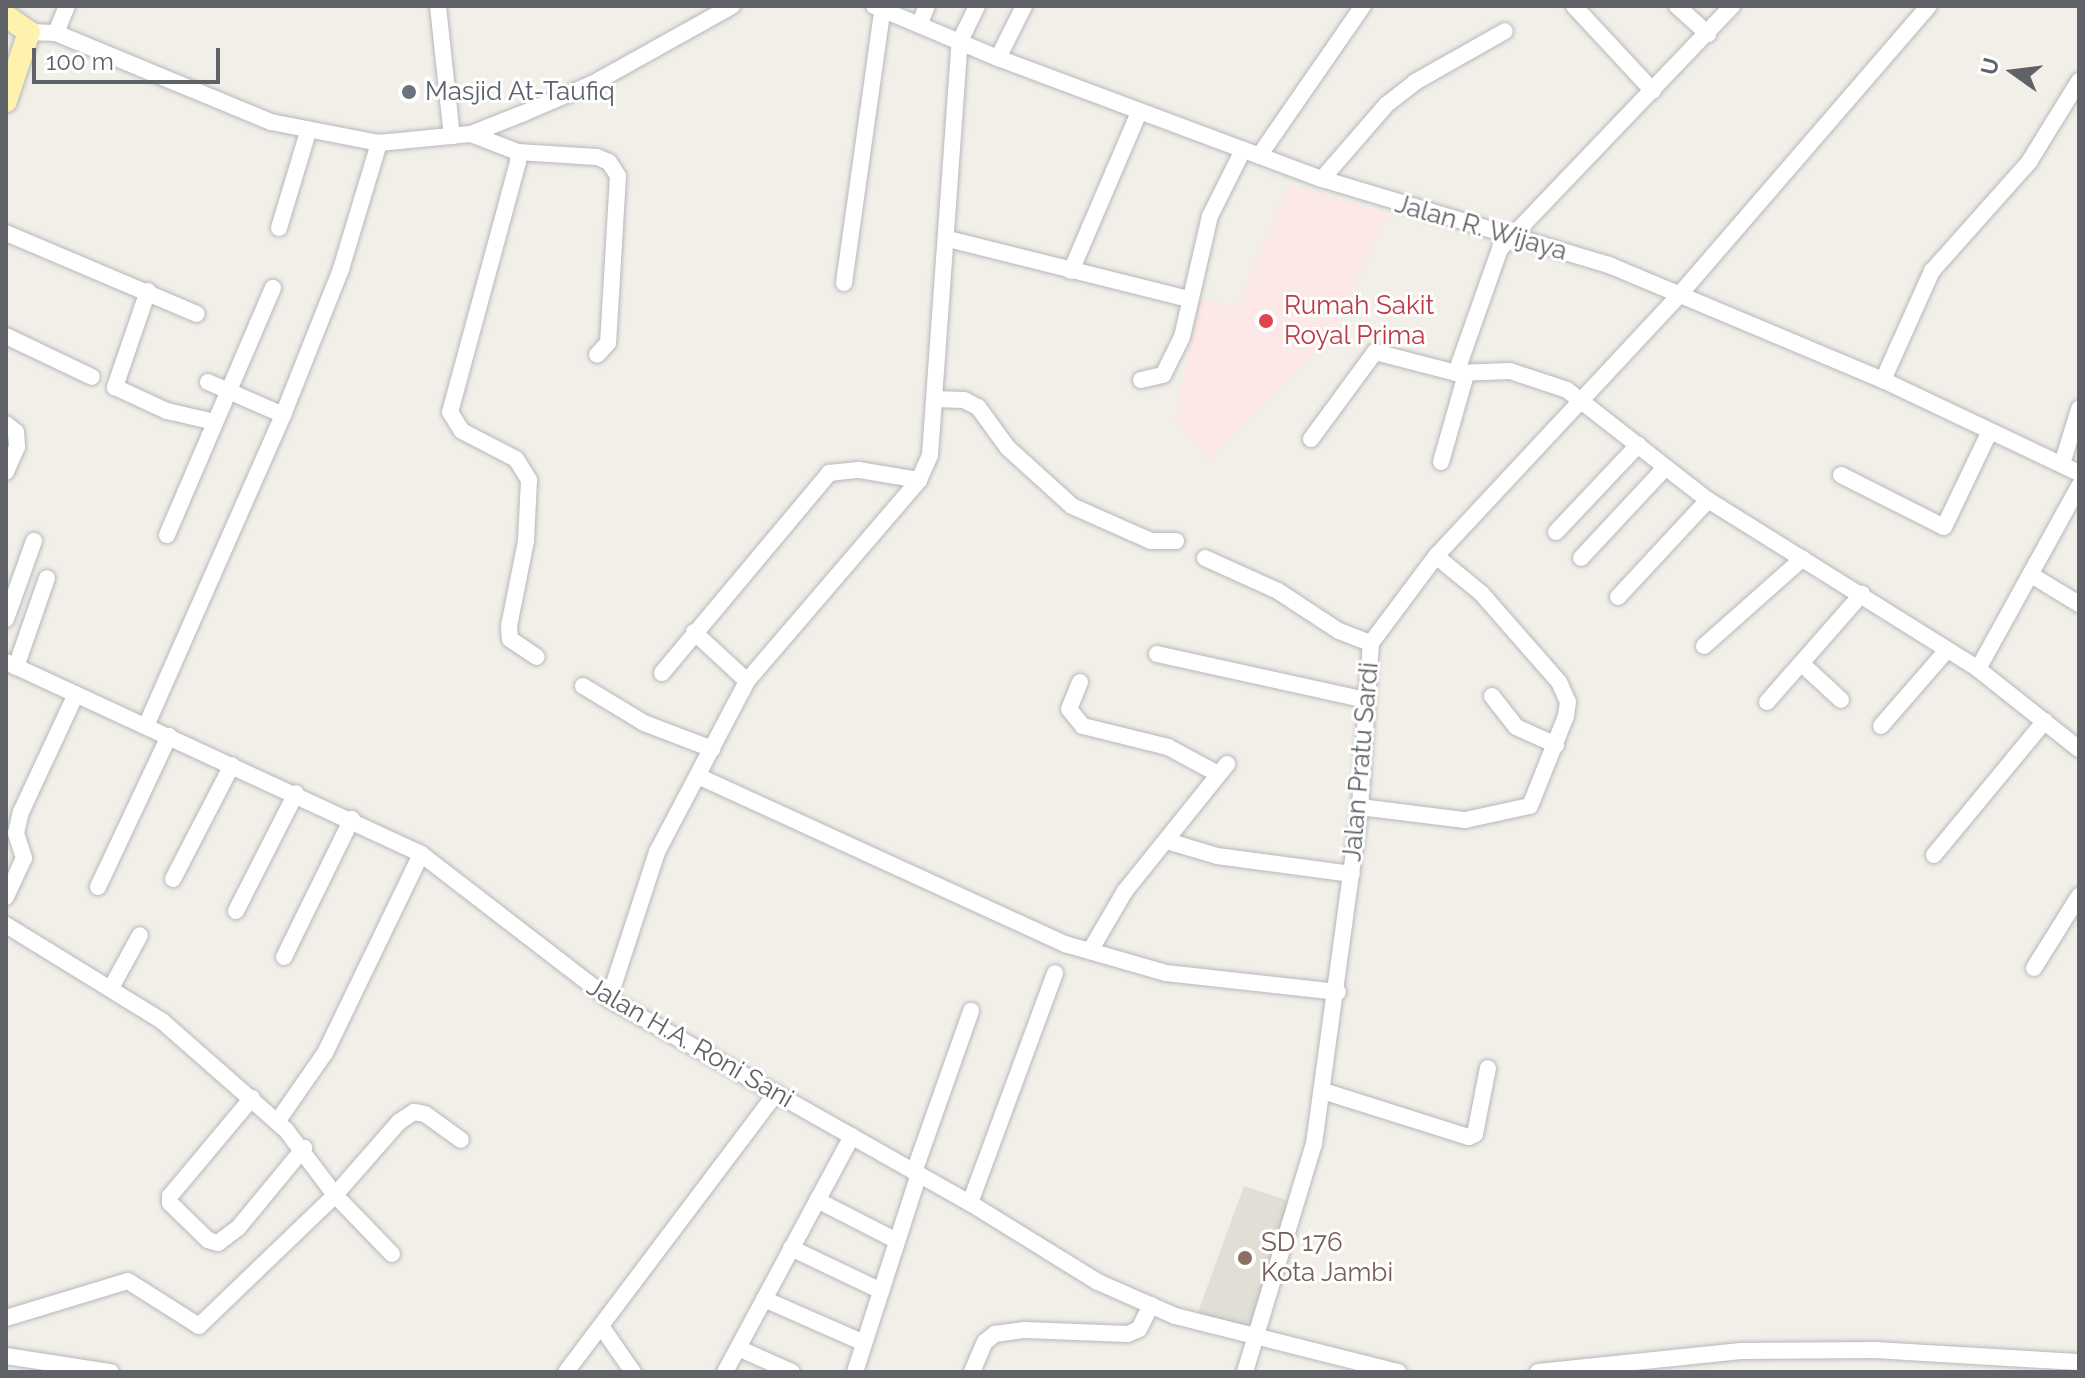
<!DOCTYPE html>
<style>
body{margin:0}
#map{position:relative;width:2085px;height:1378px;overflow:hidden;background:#f1efe8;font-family:Raleway,sans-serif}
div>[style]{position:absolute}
.education>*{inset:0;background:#e1ded6}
.medical>*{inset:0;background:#fce8e6}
.roads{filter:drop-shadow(0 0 2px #b5b8bc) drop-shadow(0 0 2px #b5b8bc)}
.minor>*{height:16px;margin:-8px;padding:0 8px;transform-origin:8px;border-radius:8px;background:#fff}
.major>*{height:22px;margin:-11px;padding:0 11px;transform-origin:11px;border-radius:11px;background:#fff2af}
.dots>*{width:22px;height:22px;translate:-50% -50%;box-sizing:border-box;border:4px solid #fff;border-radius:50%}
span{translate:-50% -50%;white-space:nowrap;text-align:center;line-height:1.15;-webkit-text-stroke:6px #fff;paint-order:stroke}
.worship-label{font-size:26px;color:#5b616d}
.left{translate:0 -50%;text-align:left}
.street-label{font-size:26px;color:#5f6368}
.health-label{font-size:26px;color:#be3a42}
.education-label{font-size:26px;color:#785e54}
.frame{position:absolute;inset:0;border:8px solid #5f6368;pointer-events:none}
.north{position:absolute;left:1973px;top:32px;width:80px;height:80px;-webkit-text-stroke:6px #fff;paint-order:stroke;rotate:284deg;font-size:22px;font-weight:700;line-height:32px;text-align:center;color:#5f6368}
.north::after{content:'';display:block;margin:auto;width:28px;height:36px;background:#5f6368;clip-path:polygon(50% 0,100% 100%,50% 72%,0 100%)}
.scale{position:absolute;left:32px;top:48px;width:188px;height:36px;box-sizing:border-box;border:4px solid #5f6368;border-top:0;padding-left:10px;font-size:24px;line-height:28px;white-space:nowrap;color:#5f6368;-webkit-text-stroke:6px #fff;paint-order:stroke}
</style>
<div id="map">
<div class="education">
<i style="clip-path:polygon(1244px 1186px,1289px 1201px,1256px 1319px,1243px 1329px,1197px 1315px)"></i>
</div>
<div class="medical">
<i style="clip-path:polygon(1289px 184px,1388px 213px,1333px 333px,1211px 460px,1175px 421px,1198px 297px,1236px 308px)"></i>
</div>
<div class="roads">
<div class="minor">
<i style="left:438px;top:6px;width:131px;rotate:83.9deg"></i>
<i style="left:874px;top:6px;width:134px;rotate:22.8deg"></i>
<i style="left:998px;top:58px;width:346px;rotate:20.5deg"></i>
<i style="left:1322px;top:179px;width:300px;rotate:16.7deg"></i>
<i style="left:1609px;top:265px;width:297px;rotate:22.8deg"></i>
<i style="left:1883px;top:380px;width:217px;rotate:25.4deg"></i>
<i style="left:1574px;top:6px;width:116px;rotate:47.1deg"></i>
<i style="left:1677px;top:6px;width:42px;rotate:42.1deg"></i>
<i style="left:920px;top:23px;width:18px;rotate:-68deg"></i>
<i style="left:29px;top:32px;width:27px;rotate:2deg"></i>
<i style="left:56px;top:33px;width:233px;rotate:22.5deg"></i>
<i style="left:271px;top:122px;width:110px;rotate:11deg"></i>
<i style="left:379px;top:143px;width:92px;rotate:-5.6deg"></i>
<i style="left:471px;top:134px;width:57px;rotate:-21.6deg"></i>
<i style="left:524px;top:113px;width:74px;rotate:-23.1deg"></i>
<i style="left:592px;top:84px;width:160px;rotate:-29.1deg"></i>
<i style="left:56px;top:33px;width:29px;rotate:-68deg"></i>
<i style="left:998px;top:58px;width:58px;rotate:-63.4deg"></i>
<i style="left:471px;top:134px;width:50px;rotate:21deg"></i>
<i style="left:518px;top:152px;width:10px;rotate:90deg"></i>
<i style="left:518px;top:162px;width:259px;rotate:105.2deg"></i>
<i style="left:450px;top:412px;width:22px;rotate:58deg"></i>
<i style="left:462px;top:431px;width:61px;rotate:27.4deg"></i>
<i style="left:516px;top:459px;width:25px;rotate:58deg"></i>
<i style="left:529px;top:480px;width:61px;rotate:92.8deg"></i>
<i style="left:526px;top:541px;width:87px;rotate:101.3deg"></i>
<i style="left:509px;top:626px;width:13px;rotate:86deg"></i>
<i style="left:510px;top:639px;width:32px;rotate:34deg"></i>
<i style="left:518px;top:152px;width:79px;rotate:3.6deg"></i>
<i style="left:597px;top:157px;width:13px;rotate:23deg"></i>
<i style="left:609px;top:162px;width:17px;rotate:57deg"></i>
<i style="left:618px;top:176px;width:167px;rotate:93.4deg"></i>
<i style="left:608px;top:343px;width:16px;rotate:133deg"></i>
<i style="left:1259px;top:156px;width:183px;rotate:-55.3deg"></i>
<i style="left:1322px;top:179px;width:98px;rotate:-49.1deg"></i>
<i style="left:1386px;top:105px;width:37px;rotate:-38deg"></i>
<i style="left:1415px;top:82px;width:103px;rotate:-29.5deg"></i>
<i style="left:279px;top:228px;width:100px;rotate:-73.2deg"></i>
<i style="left:6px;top:233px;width:207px;rotate:23deg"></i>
<i style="left:948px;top:239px;width:248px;rotate:14deg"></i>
<i style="left:1071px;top:271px;width:173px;rotate:-66.8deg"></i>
<i style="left:844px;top:283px;width:280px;rotate:-82deg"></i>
<i style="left:148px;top:291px;width:102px;rotate:109deg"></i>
<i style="left:115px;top:387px;width:57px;rotate:24.8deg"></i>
<i style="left:167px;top:411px;width:49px;rotate:12.9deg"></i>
<i style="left:6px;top:336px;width:95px;rotate:25.5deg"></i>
<i style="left:1456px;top:373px;width:132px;rotate:-70.5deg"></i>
<i style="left:1500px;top:249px;width:336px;rotate:-46.3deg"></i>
<i style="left:1141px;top:380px;width:23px;rotate:-13deg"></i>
<i style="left:1163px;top:375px;width:42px;rotate:-63.4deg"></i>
<i style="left:1182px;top:337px;width:124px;rotate:-77deg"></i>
<i style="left:1210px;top:216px;width:74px;rotate:-63.4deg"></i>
<i style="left:1883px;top:380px;width:120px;rotate:-65.8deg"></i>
<i style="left:1932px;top:271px;width:146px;rotate:-48.3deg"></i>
<i style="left:2029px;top:162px;width:95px;rotate:-58.3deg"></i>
<i style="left:208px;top:382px;width:82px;rotate:23.7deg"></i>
<i style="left:934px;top:399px;width:30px;rotate:2deg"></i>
<i style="left:964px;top:400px;width:16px;rotate:27deg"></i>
<i style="left:978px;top:407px;width:51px;rotate:53.8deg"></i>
<i style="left:1008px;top:448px;width:86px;rotate:42.2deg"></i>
<i style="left:1072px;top:506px;width:86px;rotate:23.9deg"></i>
<i style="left:1151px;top:541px;width:25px"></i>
<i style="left:6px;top:424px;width:13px;rotate:39deg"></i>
<i style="left:16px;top:432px;width:15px;rotate:86deg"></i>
<i style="left:17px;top:447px;width:27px;rotate:114deg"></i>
<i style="left:1311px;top:439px;width:108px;rotate:-53.7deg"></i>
<i style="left:1375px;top:352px;width:84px;rotate:14.5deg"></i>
<i style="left:1456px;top:373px;width:54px;rotate:-2.1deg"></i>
<i style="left:1510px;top:371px;width:60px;rotate:18.4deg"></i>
<i style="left:1567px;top:390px;width:179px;rotate:38deg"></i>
<i style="left:1708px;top:500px;width:319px;rotate:32deg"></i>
<i style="left:1978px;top:669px;width:129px;rotate:38.4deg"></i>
<i style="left:1441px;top:462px;width:91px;rotate:-74.1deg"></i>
<i style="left:2062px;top:464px;width:58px;rotate:-72.8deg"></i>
<i style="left:1841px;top:475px;width:115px;rotate:26.8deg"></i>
<i style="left:1944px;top:527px;width:106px;rotate:-64.4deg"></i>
<i style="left:1556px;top:532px;width:120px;rotate:-46.7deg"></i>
<i style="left:167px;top:535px;width:269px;rotate:-66.8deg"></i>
<i style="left:1205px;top:558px;width:80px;rotate:24.3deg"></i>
<i style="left:1278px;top:591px;width:73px;rotate:33.3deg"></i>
<i style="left:1339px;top:631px;width:34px;rotate:21deg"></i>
<i style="left:1581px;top:558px;width:123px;rotate:-47deg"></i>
<i style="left:2033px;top:576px;width:54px;rotate:31.3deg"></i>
<i style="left:1618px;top:597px;width:132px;rotate:-47.1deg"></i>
<i style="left:6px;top:619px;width:83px;rotate:-70.3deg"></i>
<i style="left:694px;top:632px;width:72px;rotate:42.8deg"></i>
<i style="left:1704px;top:646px;width:132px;rotate:-41.6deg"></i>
<i style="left:1157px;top:654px;width:214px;rotate:12.4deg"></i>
<i style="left:6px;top:662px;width:457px;rotate:24.8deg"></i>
<i style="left:421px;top:854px;width:237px;rotate:37.6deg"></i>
<i style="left:609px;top:999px;width:415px;rotate:29.5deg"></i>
<i style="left:970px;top:1203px;width:150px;rotate:31.7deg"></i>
<i style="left:1098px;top:1282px;width:84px;rotate:23.8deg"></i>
<i style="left:1175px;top:1316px;width:230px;rotate:14.1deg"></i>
<i style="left:1802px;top:664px;width:53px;rotate:42.7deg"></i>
<i style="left:16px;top:667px;width:94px;rotate:-70.8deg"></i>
<i style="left:1978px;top:669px;width:209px;rotate:-61.1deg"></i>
<i style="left:662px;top:673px;width:261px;rotate:-50.1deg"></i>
<i style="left:829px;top:473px;width:30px;rotate:-6deg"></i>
<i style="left:859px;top:470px;width:61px;rotate:9.5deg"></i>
<i style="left:1080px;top:682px;width:29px;rotate:112deg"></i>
<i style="left:1069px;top:709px;width:22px;rotate:51deg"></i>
<i style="left:1083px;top:726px;width:88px;rotate:13.9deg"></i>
<i style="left:1168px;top:747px;width:55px;rotate:28.4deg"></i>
<i style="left:583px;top:686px;width:71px;rotate:31.2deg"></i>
<i style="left:644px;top:723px;width:73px;rotate:20.9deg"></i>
<i style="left:1492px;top:696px;width:39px;rotate:52deg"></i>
<i style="left:1516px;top:727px;width:44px;rotate:24.2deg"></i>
<i style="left:1767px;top:702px;width:144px;rotate:-48.7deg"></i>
<i style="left:146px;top:726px;width:340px;rotate:-66.2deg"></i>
<i style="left:283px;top:415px;width:157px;rotate:-68.3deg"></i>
<i style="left:341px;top:269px;width:132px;rotate:-73.2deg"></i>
<i style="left:1881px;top:726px;width:101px;rotate:-49deg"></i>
<i style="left:698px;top:776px;width:404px;rotate:24.6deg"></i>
<i style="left:1065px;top:944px;width:105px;rotate:16deg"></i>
<i style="left:1166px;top:973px;width:173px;rotate:6.3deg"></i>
<i style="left:1360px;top:807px;width:106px;rotate:7.1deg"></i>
<i style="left:1465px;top:820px;width:66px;rotate:-12.2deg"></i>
<i style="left:1530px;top:806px;width:97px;rotate:-68.2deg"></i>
<i style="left:1566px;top:716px;width:14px;rotate:-82deg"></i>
<i style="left:1568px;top:702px;width:22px;rotate:-114deg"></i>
<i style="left:1559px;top:682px;width:118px;rotate:-131.2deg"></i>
<i style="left:1481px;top:593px;width:58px;rotate:-140.6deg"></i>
<i style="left:1167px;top:841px;width:52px;rotate:16.7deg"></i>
<i style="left:1217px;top:856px;width:136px;rotate:7.6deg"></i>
<i style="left:1934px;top:855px;width:174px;rotate:-50.4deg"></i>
<i style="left:173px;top:879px;width:128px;rotate:-62.6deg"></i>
<i style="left:98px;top:887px;width:167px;rotate:-64.8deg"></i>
<i style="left:6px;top:897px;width:43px;rotate:-65.2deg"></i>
<i style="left:24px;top:858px;width:26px;rotate:-108deg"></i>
<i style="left:16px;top:833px;width:22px;rotate:-77deg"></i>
<i style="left:21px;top:812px;width:130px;rotate:-65deg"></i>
<i style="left:236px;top:911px;width:132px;rotate:-63deg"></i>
<i style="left:6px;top:925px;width:183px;rotate:31.6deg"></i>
<i style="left:162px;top:1021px;width:165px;rotate:41.3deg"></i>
<i style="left:286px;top:1130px;width:81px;rotate:53deg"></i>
<i style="left:335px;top:1195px;width:82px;rotate:46deg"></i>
<i style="left:1090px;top:951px;width:69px;rotate:-59.7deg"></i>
<i style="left:1125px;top:891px;width:163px;rotate:-51.2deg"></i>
<i style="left:284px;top:957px;width:154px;rotate:-63.8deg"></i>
<i style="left:2034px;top:968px;width:85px;rotate:-58deg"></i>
<i style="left:111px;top:988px;width:60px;rotate:-61.3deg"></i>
<i style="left:609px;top:999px;width:155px;rotate:-71.9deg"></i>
<i style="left:657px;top:852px;width:193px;rotate:-62.2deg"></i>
<i style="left:747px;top:681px;width:265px;rotate:-49.4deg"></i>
<i style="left:919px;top:480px;width:27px;rotate:-66deg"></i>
<i style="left:930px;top:455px;width:415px;rotate:-85.9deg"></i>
<i style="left:960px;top:41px;width:39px;rotate:-64deg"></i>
<i style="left:1323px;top:1091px;width:153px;rotate:17.5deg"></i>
<i style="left:1469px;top:1137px;width:7px;rotate:-27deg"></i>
<i style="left:1475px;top:1134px;width:67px;rotate:-78.9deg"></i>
<i style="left:252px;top:1098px;width:128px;rotate:129.9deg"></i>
<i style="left:170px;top:1196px;width:7px;rotate:90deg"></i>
<i style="left:170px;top:1203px;width:53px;rotate:44.2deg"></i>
<i style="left:208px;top:1240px;width:10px;rotate:17deg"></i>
<i style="left:218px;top:1243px;width:25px;rotate:-37deg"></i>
<i style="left:238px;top:1228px;width:104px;rotate:-50.5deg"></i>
<i style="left:277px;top:1122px;width:84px;rotate:-55.2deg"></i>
<i style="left:325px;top:1053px;width:221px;rotate:-64.2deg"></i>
<i style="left:914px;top:1172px;width:171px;rotate:-70.5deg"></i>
<i style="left:817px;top:1200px;width:90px;rotate:27.1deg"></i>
<i style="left:970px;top:1203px;width:245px;rotate:-69.7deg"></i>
<i style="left:791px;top:1248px;width:100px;rotate:25.5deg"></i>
<i style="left:764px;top:1299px;width:109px;rotate:23.7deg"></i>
<i style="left:6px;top:1318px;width:127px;rotate:-16.9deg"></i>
<i style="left:128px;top:1281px;width:84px;rotate:32.4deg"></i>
<i style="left:199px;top:1326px;width:189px;rotate:-43.9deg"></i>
<i style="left:335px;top:1195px;width:97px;rotate:-48.8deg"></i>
<i style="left:399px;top:1122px;width:18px;rotate:-34deg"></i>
<i style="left:414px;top:1112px;width:11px;rotate:10deg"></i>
<i style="left:425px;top:1114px;width:44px;rotate:35.8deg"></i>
<i style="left:601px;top:1326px;width:56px;rotate:55.2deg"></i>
<i style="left:738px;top:1348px;width:59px;rotate:24deg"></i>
<i style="left:6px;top:1356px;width:106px;rotate:8.7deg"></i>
<i style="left:566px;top:1372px;width:349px;rotate:-53deg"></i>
<i style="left:725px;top:1372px;width:268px;rotate:-61.7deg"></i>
<i style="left:855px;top:1372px;width:208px;rotate:-72.1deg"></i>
<i style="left:972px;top:1372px;width:33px;rotate:-67deg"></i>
<i style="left:985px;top:1342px;width:13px;rotate:-39deg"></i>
<i style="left:995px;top:1334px;width:30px;rotate:-8deg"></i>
<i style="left:1025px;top:1330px;width:103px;rotate:2.2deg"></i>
<i style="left:1128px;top:1334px;width:12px;rotate:-24deg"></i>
<i style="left:1139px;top:1329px;width:27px;rotate:-63deg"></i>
<i style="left:1245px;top:1372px;width:238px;rotate:-73.2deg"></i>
<i style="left:1314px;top:1144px;width:340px;rotate:-82.2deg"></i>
<i style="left:1360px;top:807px;width:164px;rotate:-86.2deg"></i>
<i style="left:1371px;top:643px;width:109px;rotate:-53.2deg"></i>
<i style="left:1436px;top:556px;width:359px;rotate:-47deg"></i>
<i style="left:1681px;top:293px;width:379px;rotate:-49.2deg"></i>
<i style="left:1538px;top:1372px;width:204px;rotate:-5.9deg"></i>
<i style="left:1741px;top:1351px;width:134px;rotate:-0.4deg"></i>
<i style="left:1875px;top:1350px;width:204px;rotate:3.4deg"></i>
</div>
<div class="major">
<i style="left:6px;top:16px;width:28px;rotate:35deg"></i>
<i style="left:29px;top:32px;width:73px;rotate:108.4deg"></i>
</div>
</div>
<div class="dots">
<i style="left:409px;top:92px;background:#6b7280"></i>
<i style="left:1266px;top:321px;background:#e0444e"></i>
<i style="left:1245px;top:1258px;background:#8d6e63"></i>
</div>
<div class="worship-label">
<span class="left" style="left:425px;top:92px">Masjid At-Taufiq</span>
</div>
<div class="street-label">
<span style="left:1481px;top:228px;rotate:16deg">Jalan R. Wijaya</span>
<span style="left:1361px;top:762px;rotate:-85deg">Jalan Pratu Sardi</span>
<span style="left:690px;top:1043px;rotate:30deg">Jalan H.A. Roni Sani</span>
</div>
<div class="health-label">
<span class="left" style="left:1284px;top:321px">Rumah Sakit<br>Royal Prima</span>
</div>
<div class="education-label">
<span class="left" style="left:1261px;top:1258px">SD 176<br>Kota Jambi</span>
</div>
<div class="frame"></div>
<div class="north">U</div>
<div class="scale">100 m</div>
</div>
